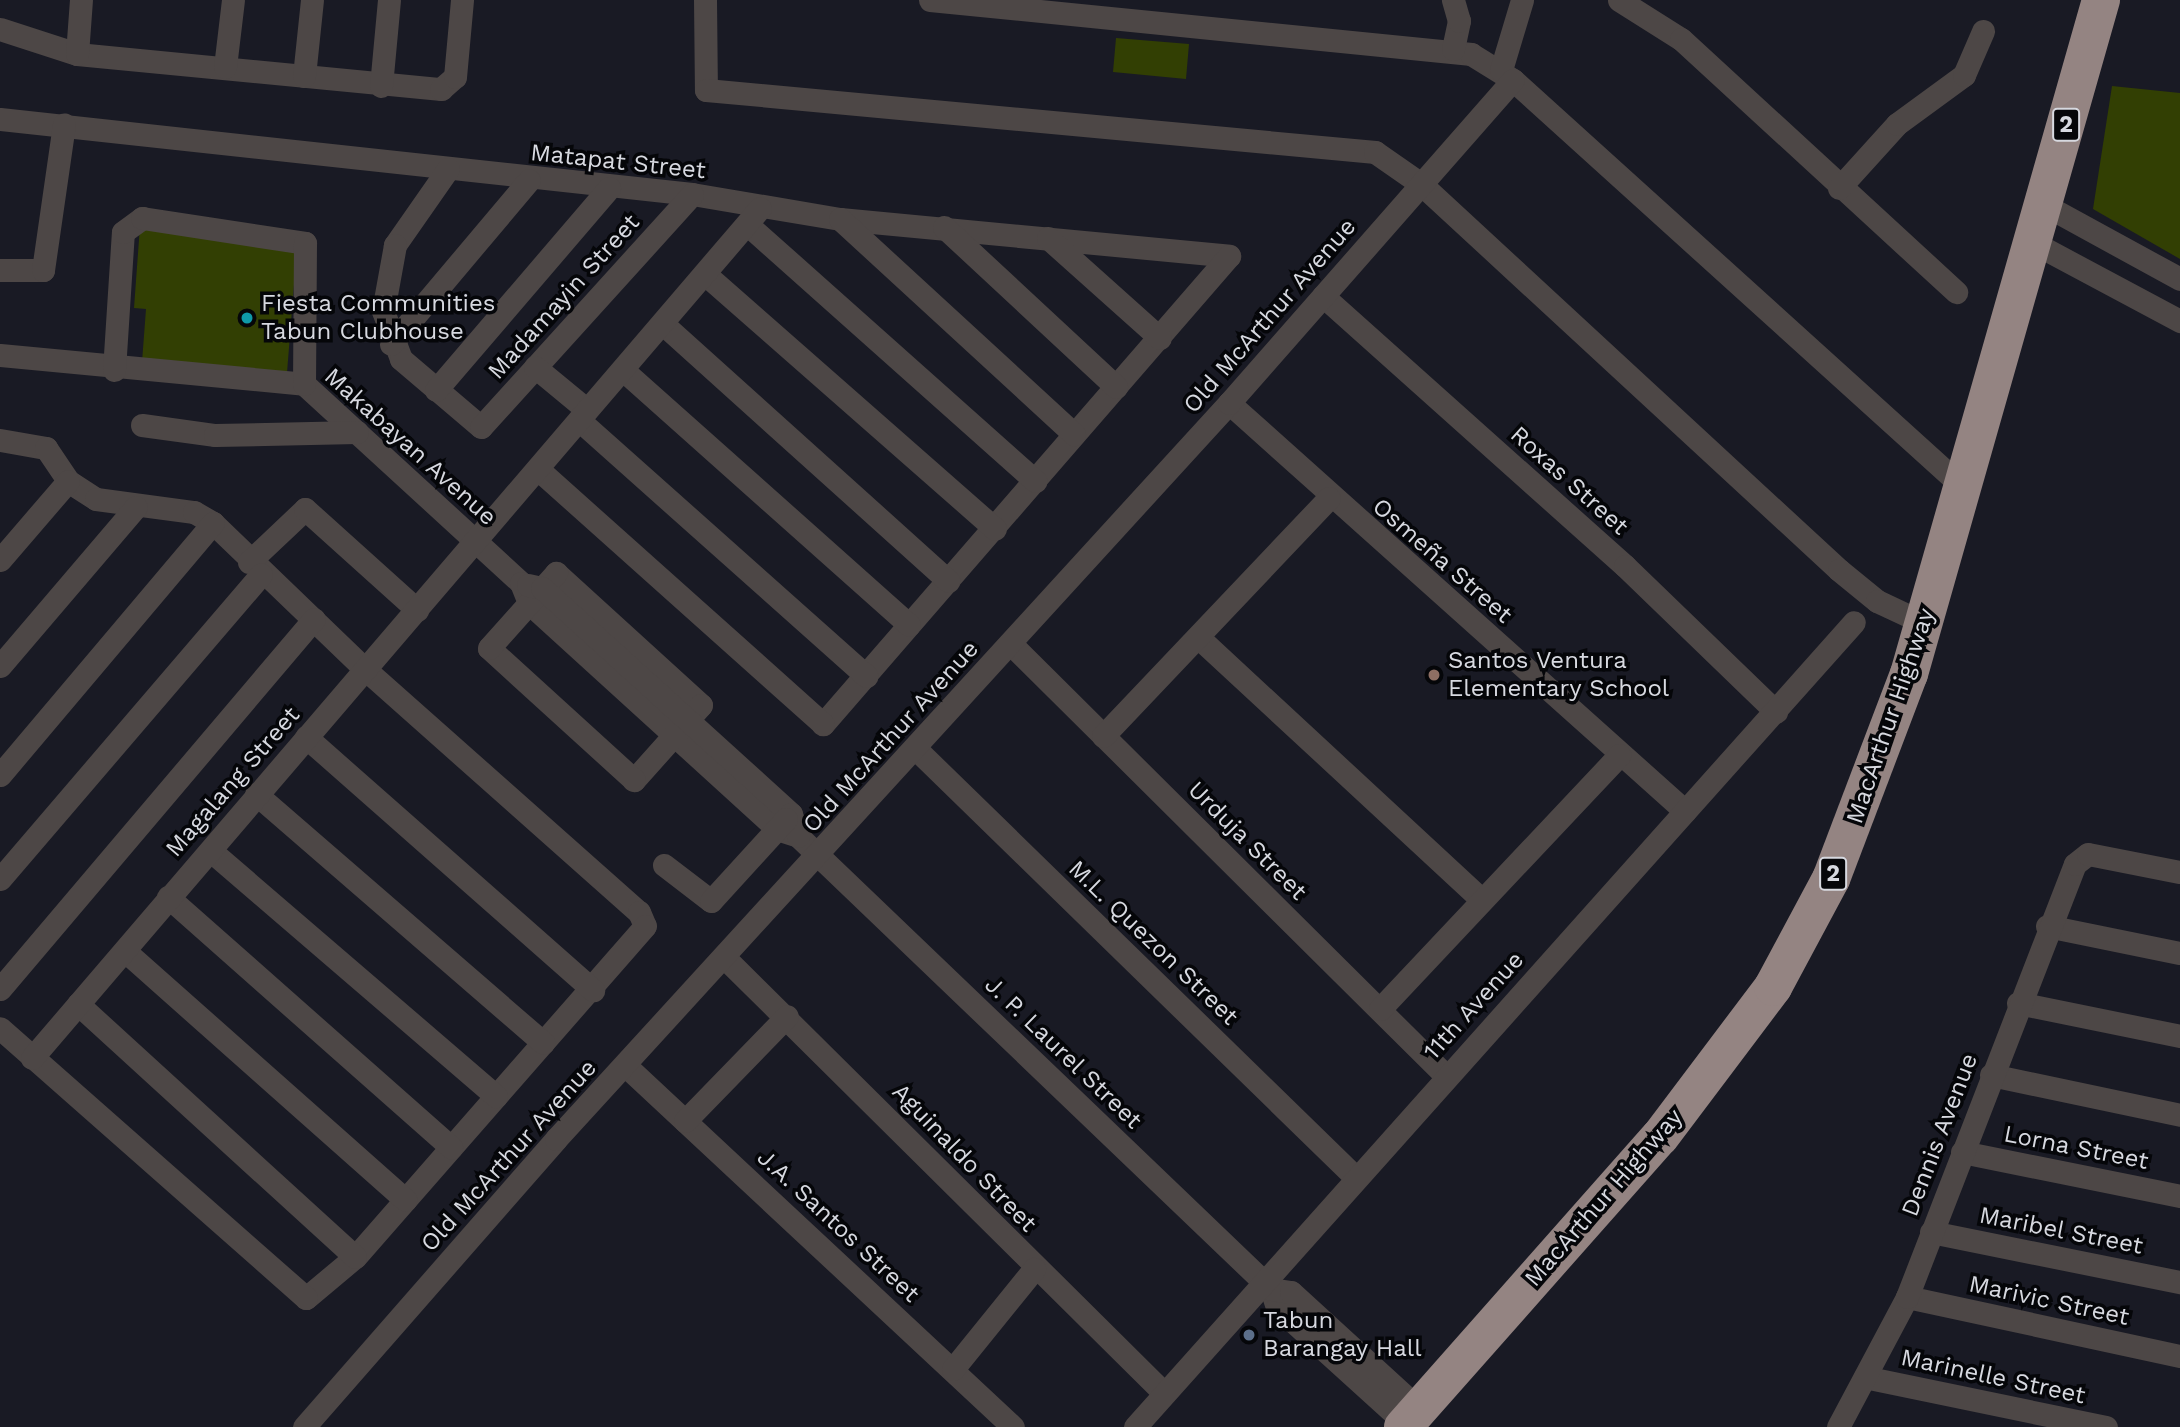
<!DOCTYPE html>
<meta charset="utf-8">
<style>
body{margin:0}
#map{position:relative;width:2180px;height:1427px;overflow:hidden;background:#191a24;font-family:"Work Sans",sans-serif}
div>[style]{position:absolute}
.green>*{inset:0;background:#323f03}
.street>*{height:23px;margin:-11.5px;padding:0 11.5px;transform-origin:11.5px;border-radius:11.5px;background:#4d4746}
.highway>*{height:38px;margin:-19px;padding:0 19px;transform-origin:19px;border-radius:19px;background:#948482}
.dots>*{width:19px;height:19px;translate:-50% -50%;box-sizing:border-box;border:4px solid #050609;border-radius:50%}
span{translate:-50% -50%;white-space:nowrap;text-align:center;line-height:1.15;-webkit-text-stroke:7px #050609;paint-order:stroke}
.shield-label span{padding:2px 5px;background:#050609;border:2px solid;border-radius:5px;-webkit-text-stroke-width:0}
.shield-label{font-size:23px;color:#d7d9e0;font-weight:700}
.street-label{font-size:24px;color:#d7d9e0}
.poi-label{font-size:24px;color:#d7d9e0}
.left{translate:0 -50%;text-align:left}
</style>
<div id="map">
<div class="green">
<i style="clip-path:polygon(1116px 38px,1189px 44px,1186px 79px,1113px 72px)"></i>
<i style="clip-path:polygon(2112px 86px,2180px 93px,2180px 259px,2093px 209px)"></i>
<i style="clip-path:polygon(140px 226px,297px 246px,287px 373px,142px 362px,146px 309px,134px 308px)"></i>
</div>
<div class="street">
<i style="left:705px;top:0;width:90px;rotate:89.4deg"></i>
<i style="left:706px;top:90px;width:672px;rotate:5.29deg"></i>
<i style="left:1375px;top:152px;width:56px;rotate:34.8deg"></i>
<i style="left:1421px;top:184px;width:569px;rotate:42.72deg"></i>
<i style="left:1839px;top:570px;width:49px;rotate:39.2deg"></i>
<i style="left:1877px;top:601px;width:52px;rotate:25.1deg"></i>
<i style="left:930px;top:0;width:544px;rotate:5.7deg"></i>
<i style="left:1471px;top:54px;width:49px;rotate:31.8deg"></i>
<i style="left:1513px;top:80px;width:607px;rotate:42.13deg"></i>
<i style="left:1619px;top:0;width:73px;rotate:32.2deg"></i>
<i style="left:1681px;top:39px;width:374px;rotate:42.6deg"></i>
<i style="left:0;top:29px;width:81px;rotate:18deg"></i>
<i style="left:77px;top:54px;width:366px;rotate:5.5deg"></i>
<i style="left:441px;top:89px;width:18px;rotate:-41deg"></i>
<i style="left:455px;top:77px;width:77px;rotate:-84.8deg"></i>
<i style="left:1453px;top:49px;width:29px;rotate:-78deg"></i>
<i style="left:1459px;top:21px;width:22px;rotate:-106deg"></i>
<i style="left:77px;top:54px;width:54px;rotate:-85.8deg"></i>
<i style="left:225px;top:67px;width:67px;rotate:-83.2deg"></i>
<i style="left:1501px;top:70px;width:73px;rotate:-73.3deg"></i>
<i style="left:304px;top:76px;width:76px;rotate:-84deg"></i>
<i style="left:381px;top:86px;width:86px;rotate:-84.7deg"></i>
<i style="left:0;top:119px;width:696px;rotate:6.19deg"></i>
<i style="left:692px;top:194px;width:150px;rotate:9.6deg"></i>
<i style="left:840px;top:219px;width:391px;rotate:5.4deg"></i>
<i style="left:1229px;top:256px;width:620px;rotate:130.94deg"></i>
<i style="left:823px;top:724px;width:382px;rotate:-138.2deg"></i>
<i style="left:448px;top:169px;width:93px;rotate:124.9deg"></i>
<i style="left:395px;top:245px;width:67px;rotate:100.3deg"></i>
<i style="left:383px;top:311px;width:51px;rotate:69.4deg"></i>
<i style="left:401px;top:359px;width:105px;rotate:40.4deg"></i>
<i style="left:481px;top:427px;width:314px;rotate:-47.8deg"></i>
<i style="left:1839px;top:188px;width:86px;rotate:-47.8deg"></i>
<i style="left:1897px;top:124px;width:83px;rotate:-36.2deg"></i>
<i style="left:1964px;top:75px;width:48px;rotate:-66.6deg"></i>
<i style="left:2043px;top:204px;width:156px;rotate:28.7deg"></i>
<i style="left:840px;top:219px;width:318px;rotate:42.6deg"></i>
<i style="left:748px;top:225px;width:385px;rotate:41.7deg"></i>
<i style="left:944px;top:227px;width:235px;rotate:42.9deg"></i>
<i style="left:1048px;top:238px;width:150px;rotate:41.8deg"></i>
<i style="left:2032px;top:242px;width:168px;rotate:28.1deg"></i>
<i style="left:0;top:270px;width:43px"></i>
<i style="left:43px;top:270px;width:147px;rotate:-81.8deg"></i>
<i style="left:705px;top:274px;width:386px;rotate:41.3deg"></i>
<i style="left:1323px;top:296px;width:405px;rotate:41.8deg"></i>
<i style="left:1625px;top:566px;width:210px;rotate:44deg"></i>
<i style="left:663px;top:324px;width:384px;rotate:42deg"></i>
<i style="left:391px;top:344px;width:214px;rotate:-49.9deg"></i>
<i style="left:0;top:355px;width:305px;rotate:5.4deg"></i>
<i style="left:304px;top:384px;width:294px;rotate:42.5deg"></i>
<i style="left:521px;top:583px;width:22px;rotate:68deg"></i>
<i style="left:529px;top:603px;width:336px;rotate:42.3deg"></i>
<i style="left:777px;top:829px;width:22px;rotate:18deg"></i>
<i style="left:798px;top:836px;width:655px;rotate:43.76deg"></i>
<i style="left:1271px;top:1289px;width:19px;rotate:72deg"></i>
<i style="left:1277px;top:1307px;width:174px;rotate:42.2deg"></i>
<i style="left:535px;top:367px;width:67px;rotate:39.6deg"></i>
<i style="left:114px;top:370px;width:138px;rotate:-86.3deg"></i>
<i style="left:123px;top:232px;width:24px;rotate:-36deg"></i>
<i style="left:142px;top:218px;width:165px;rotate:8.7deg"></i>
<i style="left:305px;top:243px;width:141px;rotate:90.4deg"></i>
<i style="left:623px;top:370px;width:383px;rotate:41.7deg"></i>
<i style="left:436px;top:390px;width:266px;rotate:-49.4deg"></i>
<i style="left:1229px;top:403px;width:612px;rotate:41.82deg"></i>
<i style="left:579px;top:420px;width:385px;rotate:41.7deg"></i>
<i style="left:142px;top:425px;width:74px;rotate:7.8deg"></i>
<i style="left:215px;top:435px;width:142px;rotate:-1.2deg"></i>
<i style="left:0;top:440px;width:47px;rotate:9.9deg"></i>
<i style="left:46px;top:448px;width:40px;rotate:56deg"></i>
<i style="left:68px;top:481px;width:33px;rotate:33deg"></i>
<i style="left:96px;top:499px;width:99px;rotate:7.6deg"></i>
<i style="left:194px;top:512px;width:22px;rotate:30deg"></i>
<i style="left:213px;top:523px;width:212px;rotate:43.9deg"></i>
<i style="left:366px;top:670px;width:365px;rotate:41.6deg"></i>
<i style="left:639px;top:912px;width:15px;rotate:67deg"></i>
<i style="left:645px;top:926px;width:440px;rotate:131.2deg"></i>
<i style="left:355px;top:1257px;width:64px;rotate:140.1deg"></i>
<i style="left:306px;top:1298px;width:408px;rotate:-138.6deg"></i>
<i style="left:0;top:560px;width:104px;rotate:-49.3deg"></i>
<i style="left:249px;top:562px;width:77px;rotate:-43.4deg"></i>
<i style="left:305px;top:509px;width:151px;rotate:42deg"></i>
<i style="left:556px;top:573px;width:196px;rotate:42.3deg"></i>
<i style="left:701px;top:705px;width:101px;rotate:131.8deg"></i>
<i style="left:634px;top:780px;width:196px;rotate:-137.7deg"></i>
<i style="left:489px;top:648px;width:101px;rotate:-48.2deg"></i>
<i style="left:528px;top:585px;width:14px;rotate:12deg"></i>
<i style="left:542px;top:588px;width:336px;rotate:42.2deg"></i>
<i style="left:791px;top:814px;width:23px;rotate:72deg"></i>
<i style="left:1198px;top:637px;width:387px;rotate:42.8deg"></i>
<i style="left:1011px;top:644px;width:613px;rotate:44.8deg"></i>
<i style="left:0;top:666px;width:209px;rotate:-49.5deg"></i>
<i style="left:1103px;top:736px;width:328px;rotate:-46.5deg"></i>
<i style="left:306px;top:737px;width:383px;rotate:41.4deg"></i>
<i style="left:915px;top:748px;width:615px;rotate:44.27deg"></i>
<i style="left:0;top:775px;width:330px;rotate:-49.8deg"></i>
<i style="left:256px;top:794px;width:380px;rotate:40.9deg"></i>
<i style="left:211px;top:851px;width:376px;rotate:40.7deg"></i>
<i style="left:664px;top:865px;width:59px;rotate:37.5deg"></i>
<i style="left:711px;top:901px;width:111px;rotate:-47.6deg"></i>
<i style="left:0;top:879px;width:401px;rotate:-49.4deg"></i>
<i style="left:168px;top:897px;width:378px;rotate:41.5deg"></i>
<i style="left:2047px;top:926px;width:136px;rotate:11.5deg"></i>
<i style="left:125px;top:951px;width:375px;rotate:41.6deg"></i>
<i style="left:726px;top:959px;width:617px;rotate:44.74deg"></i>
<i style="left:0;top:989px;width:485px;rotate:-49.7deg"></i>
<i style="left:2018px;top:1003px;width:165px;rotate:11.5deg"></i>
<i style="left:78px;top:1004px;width:375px;rotate:42.4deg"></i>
<i style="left:1380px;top:1009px;width:349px;rotate:-46.7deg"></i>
<i style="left:32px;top:1058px;width:1119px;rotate:-49.42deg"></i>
<i style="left:626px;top:1066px;width:529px;rotate:43.01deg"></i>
<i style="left:1991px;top:1075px;width:193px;rotate:11.9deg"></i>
<i style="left:685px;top:1121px;width:146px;rotate:-45.8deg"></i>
<i style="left:1962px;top:1152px;width:222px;rotate:11.4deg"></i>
<i style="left:1931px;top:1232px;width:254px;rotate:11.4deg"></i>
<i style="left:1271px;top:1289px;width:20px;rotate:9deg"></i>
<i style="left:1291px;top:1292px;width:173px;rotate:42.4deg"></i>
<i style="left:1907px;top:1297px;width:279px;rotate:12.2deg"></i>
<i style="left:953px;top:1369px;width:129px;rotate:-51deg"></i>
<i style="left:1869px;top:1378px;width:242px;rotate:11.7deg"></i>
<i style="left:304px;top:1427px;width:383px;rotate:-48.8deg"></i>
<i style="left:556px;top:1139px;width:997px;rotate:-47.56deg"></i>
<i style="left:1229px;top:403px;width:430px;rotate:-48.7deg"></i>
<i style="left:1135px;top:1427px;width:1079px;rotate:-48.23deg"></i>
<i style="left:1838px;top:1427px;width:147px;rotate:-62deg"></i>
<i style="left:1907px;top:1297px;width:464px;rotate:-68.8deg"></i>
<i style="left:2075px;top:864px;width:16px;rotate:-38deg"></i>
<i style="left:2088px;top:854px;width:94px;rotate:11.1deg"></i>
</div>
<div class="highway">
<i style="left:1403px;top:1427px;width:387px;rotate:-48.5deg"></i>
<i style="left:1660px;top:1137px;width:188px;rotate:-53deg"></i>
<i style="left:1773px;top:987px;width:123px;rotate:-61.8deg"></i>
<i style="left:1831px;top:879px;width:219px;rotate:-69.2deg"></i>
<i style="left:1909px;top:674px;width:701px;rotate:-74.1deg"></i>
</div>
<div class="dots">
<i style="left:247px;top:318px;background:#0f9aa8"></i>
<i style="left:1434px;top:675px;background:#8d6e63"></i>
<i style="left:1249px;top:1335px;background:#5c6f8a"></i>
</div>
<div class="shield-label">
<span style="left:2066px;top:125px">2</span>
<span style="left:1833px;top:874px">2</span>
</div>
<div class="street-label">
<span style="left:618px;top:162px;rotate:6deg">Matapat Street</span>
<span style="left:564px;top:297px;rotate:-48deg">Madamayin Street</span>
<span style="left:1270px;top:316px;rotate:-49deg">Old McArthur Avenue</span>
<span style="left:410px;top:447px;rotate:42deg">Makabayan Avenue</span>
<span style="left:1569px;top:481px;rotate:42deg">Roxas Street</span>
<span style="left:1442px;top:561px;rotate:41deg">Osmeña Street</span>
<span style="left:1891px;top:716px;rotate:-71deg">MacArthur Highway</span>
<span style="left:891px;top:737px;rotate:-48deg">Old McArthur Avenue</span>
<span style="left:233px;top:782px;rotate:-49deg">Magalang Street</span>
<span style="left:1247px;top:841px;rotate:45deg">Urduja Street</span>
<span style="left:1153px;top:943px;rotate:44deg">M.L. Quezon Street</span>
<span style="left:1474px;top:1006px;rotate:-48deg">11th Avenue</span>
<span style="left:1063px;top:1053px;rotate:44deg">J. P. Laurel Street</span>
<span style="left:1940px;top:1135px;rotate:-69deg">Dennis Avenue</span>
<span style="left:2076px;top:1148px;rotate:11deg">Lorna Street</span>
<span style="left:509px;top:1156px;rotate:-48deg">Old McArthur Avenue</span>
<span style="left:964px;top:1158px;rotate:46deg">Aguinaldo Street</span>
<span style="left:1604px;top:1198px;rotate:-49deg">MacArthur Highway</span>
<span style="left:838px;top:1226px;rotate:43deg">J.A. Santos Street</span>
<span style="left:2061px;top:1231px;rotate:11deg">Maribel Street</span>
<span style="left:2049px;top:1301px;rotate:12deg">Marivic Street</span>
<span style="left:1993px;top:1377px;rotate:12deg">Marinelle Street</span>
</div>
<div class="poi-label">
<span class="left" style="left:261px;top:318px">Fiesta Communities<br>Tabun Clubhouse</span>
<span class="left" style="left:1448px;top:675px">Santos Ventura<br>Elementary School</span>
<span class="left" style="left:1263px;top:1335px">Tabun<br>Barangay Hall</span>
</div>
</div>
